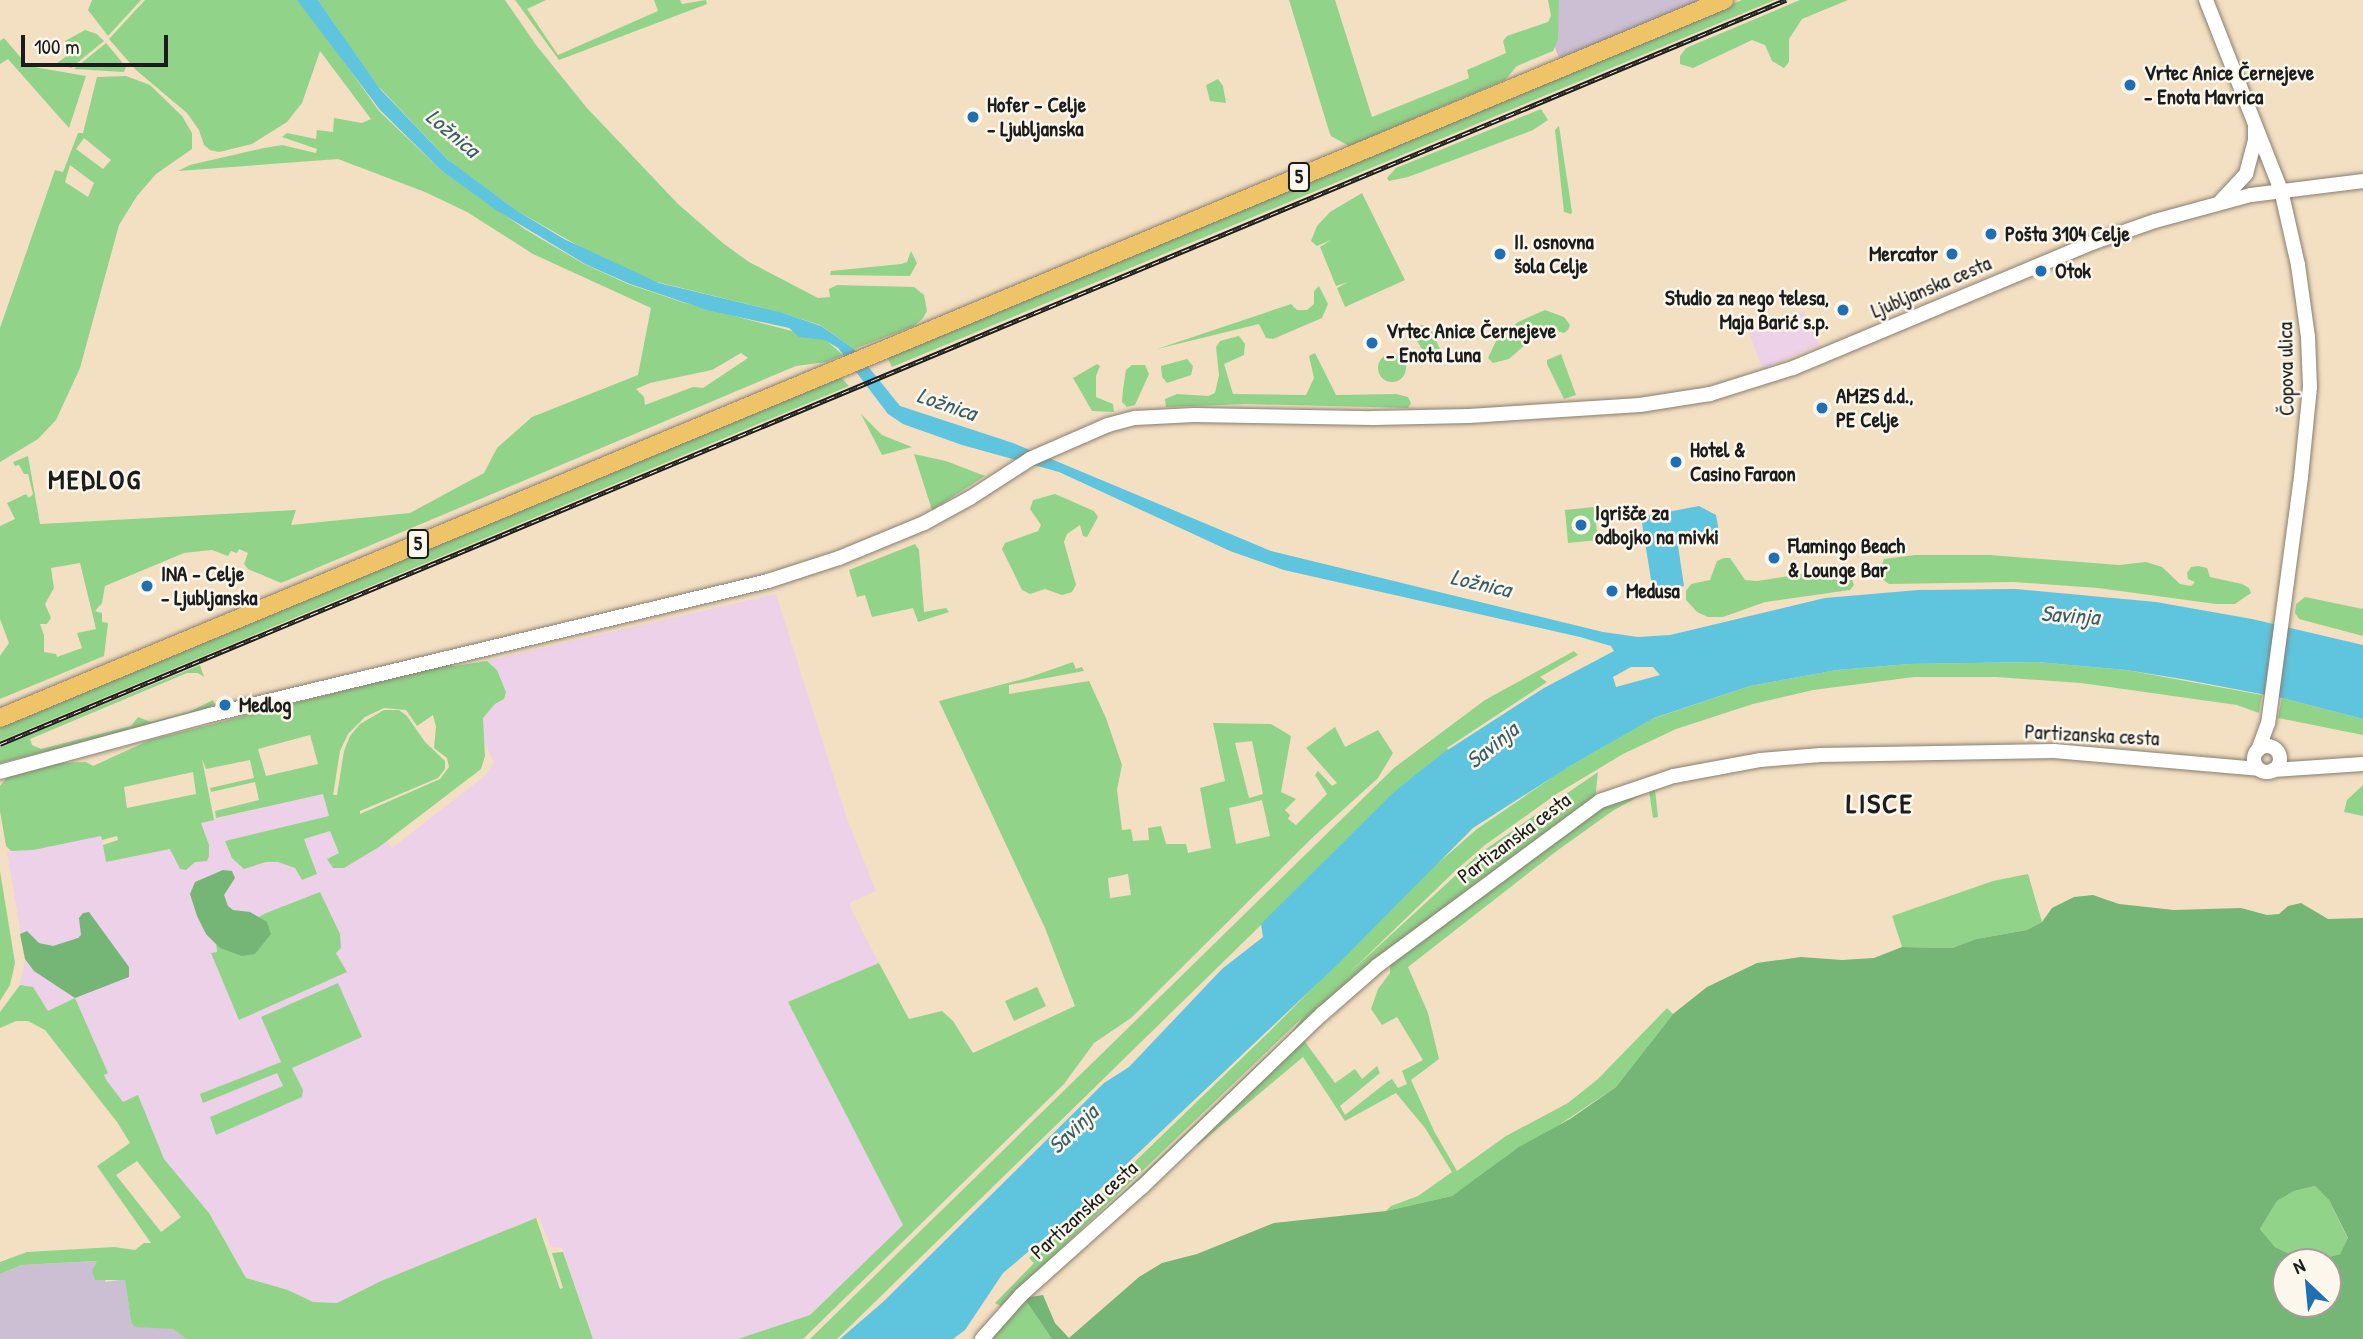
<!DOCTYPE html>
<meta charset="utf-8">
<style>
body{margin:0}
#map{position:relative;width:2363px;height:1339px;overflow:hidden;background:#f3dfc2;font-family:"Patrick Hand",sans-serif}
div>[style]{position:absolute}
.built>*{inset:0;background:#edd1e9}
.industrial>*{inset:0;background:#ccbfd4}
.green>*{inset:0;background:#92d38a}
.round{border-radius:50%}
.forest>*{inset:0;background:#75b576}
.water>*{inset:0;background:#5fc4dd}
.roads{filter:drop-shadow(0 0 2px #887e6f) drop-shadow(0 0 2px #887e6f)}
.tertiary>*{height:14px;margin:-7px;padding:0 7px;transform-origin:7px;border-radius:7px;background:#fff}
.tertiary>.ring{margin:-7px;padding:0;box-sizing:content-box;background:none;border:14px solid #fff;border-radius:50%}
.primary>*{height:18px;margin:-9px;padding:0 9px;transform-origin:9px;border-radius:9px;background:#efc469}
.rail>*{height:5px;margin-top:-2.5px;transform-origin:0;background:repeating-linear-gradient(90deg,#fbf7ec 0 8px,#1c1c1c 0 16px);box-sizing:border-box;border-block:2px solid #1c1c1c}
.dots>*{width:19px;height:19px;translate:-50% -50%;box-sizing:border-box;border:4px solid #fbf7ec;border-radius:50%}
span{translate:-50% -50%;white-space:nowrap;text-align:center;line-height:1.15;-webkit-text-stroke:5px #fbf7ec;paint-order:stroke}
.shield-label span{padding:2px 5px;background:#fbf7ec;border:2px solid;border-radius:5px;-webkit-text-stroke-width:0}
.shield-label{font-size:19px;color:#1c1c1c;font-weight:700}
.poi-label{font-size:21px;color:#1c1c1c;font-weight:700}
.left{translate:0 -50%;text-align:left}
.right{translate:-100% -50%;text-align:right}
.street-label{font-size:21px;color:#1c1c1c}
.water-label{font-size:23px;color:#375f69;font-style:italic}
.district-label{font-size:28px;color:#1c1c1c;font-weight:700;letter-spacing:2px}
.north{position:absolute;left:2272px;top:1248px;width:70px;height:70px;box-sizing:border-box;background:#fbf7ec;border:2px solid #a29f99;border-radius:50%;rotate:334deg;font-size:19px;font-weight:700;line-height:28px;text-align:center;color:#1c1c1c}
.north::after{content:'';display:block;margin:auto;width:24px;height:32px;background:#1f6fb2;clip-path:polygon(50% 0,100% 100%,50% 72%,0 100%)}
.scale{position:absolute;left:21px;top:35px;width:147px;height:32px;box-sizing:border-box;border:4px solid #1c1c1c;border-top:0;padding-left:9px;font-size:21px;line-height:24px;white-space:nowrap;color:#1c1c1c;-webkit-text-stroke:5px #fbf7ec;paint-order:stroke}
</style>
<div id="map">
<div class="built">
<i style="clip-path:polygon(1804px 311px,1819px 345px,1763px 369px,1749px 333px)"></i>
<i style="clip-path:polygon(776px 594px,847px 819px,876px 891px,851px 902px,850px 907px,879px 963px,789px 1002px,903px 1225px,810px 1315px,738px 1339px,593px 1339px,562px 1248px,551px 1247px,539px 1217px,381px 1281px,337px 1303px,313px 1302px,288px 1290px,246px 1278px,209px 1213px,164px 1159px,138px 1096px,123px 1102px,107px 1081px,104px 1075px,108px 1073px,75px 999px,48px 1011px,33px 987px,20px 985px,25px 959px,7px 852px,101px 836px,107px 862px,170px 849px,180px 869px,198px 861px,203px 832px,201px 822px,323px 794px,329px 817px,225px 841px,232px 858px,242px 866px,278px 862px,295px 868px,302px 880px,317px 874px,304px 839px,330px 831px,339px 853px,327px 859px,344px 868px,387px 841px,392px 848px,486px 775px,494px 762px,484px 741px,483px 718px,495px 704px,504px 699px,506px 692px,497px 670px,487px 661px)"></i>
</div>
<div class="industrial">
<i style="clip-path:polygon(1559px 0,1701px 0,1560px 59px,1555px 48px)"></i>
<i style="clip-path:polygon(98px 1261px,95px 1264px,106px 1282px,125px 1279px,131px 1322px,173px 1329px,186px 1339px,0 1339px,0 1274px,22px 1265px)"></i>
</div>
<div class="green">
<i style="clip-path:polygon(92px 0,141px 0,108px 36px,88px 10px)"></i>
<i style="clip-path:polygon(evenodd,145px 0,300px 0,379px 111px,442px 171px,526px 230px,584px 264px,628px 284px,685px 303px,826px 340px,843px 355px,826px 362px,796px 366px,281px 583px,248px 569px,244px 564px,248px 553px,239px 549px,237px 553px,231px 551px,228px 556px,212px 550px,184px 553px,105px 586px,102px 603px,95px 611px,102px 613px,102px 622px,108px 623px,104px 656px,0 699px,0 656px,9px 643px,0 619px,0 526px,15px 519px,7px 503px,26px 494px,29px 498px,33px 494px,28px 474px,24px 474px,19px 465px,15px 466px,13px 462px,28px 456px,40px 524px,296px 510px,291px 525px,410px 513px,484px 473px,497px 448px,532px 417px,638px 375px,651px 308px,533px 254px,467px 212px,425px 192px,338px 159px,178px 171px,190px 165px,264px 148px,282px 145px,316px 153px,317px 149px,282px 137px,287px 133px,316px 139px,317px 130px,333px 132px,334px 118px,362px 123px,371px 119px,320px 51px,302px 103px,287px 122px,252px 144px,219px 152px,210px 150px,204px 145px,199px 130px,187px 113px,136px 70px,109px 39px,145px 0,741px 353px,748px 358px,703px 388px,693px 387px,645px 405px,644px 397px,636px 389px,650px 383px,712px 370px,741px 353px,145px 0,80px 563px,96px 629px,77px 633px,82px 648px,57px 657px,56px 654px,44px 652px,44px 635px,40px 624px,47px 624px,51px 618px,45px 604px,54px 588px,51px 568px,80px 563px)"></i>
<i style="clip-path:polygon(318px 0,505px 0,536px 45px,587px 108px,678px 204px,724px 244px,749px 262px,818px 298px,830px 297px,829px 289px,837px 285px,914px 287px,924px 295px,927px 311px,923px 318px,914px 326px,854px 349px,820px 325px,779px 312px,657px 282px,598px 257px,519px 212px,450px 162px,377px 85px)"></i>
<i style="clip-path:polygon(515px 0,546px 0,527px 9px,558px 55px,658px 11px,654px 0,680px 0,682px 4px,706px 0,707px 4px,559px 60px)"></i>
<i style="clip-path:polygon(1289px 0,1335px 0,1372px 117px,1469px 78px,1467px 70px,1506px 53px,1503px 41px,1507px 36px,1548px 22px,1551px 16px,1548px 0,1559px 0,1558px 40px,1553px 51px,1517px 66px,1505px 80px,1349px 146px,1331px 136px,1329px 131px)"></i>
<i style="clip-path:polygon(1742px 0,1775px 0,892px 367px,887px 357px)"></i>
<i style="clip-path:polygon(1800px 0,1848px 0,1802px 19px,1789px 39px,1789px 62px,1784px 68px,1772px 61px,1765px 45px,1752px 40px,1693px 68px,1680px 64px,1680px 56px,1686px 48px)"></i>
<i style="clip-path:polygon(85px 30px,97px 34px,104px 41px,71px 68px,57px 63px,72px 52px,65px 41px)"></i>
<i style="clip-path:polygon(4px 38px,28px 66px,86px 76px,69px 128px,8px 59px,0 64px,0 41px)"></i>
<i style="clip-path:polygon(106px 43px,126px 67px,124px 72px,74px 69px)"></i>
<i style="clip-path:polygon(evenodd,126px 76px,150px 85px,182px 116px,192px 133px,192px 149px,156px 174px,137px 196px,119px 225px,80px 368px,56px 420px,38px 439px,0 462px,0 328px,55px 170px,63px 172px,78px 133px,83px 133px,97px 77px,126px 76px,84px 138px,111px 160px,103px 169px,76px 149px,84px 138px,126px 76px,70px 165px,94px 183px,88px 197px,65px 182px,70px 165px)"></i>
<i style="clip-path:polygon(1218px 79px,1223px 86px,1226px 103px,1210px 101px,1206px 85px)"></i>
<i style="clip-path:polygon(1541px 109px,1548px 120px,1533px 130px,1408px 177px,1389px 181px,1387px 178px,1396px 168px)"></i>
<i style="clip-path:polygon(1559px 126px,1572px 212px,1571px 214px,1564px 212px,1555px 130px)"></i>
<i style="clip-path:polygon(1362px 193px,1405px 280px,1345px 307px,1337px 288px,1348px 282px,1336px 286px,1320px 247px,1331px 240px,1317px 246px,1311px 241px,1317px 226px,1330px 212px)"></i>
<i style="clip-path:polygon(911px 251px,917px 263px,910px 276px,830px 275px,831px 271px,901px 264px,907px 262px)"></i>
<i style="clip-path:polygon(1319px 286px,1328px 304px,1322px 318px,1273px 339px,1266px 338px,1259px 324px,1157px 349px,1291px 304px,1297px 310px,1307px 310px,1314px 304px,1314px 291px)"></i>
<i style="clip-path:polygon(1545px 310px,1564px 317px,1570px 325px,1568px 330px,1564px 333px,1545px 327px,1509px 359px,1493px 363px,1488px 358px,1497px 339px,1518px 322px)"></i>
<i style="clip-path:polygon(1424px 325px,1432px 331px,1443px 356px,1434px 363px,1430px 362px,1417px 341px,1415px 333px,1418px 326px)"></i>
<i style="clip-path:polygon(1239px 336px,1245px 344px,1244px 355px,1224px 364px,1233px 394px,1306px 395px,1314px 378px,1309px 356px,1315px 353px,1336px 395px,1396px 394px,1408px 397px,1411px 403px,1408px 408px,1246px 404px,1166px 407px,1165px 399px,1177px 394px,1208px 396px,1215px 393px,1219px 375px,1216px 347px,1220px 341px)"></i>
<i class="round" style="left:1378px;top:354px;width:28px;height:28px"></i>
<i style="clip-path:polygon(1561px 354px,1576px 395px,1564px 399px,1547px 364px,1547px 360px)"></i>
<i style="clip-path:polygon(1187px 359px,1193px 366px,1191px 375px,1167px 383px,1162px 377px,1161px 366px)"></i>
<i style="clip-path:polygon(1097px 364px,1100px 366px,1096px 376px,1096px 397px,1113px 404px,1114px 412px,1092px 411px,1073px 378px)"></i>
<i style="clip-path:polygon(1132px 365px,1145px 365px,1149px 374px,1135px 405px,1127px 407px,1122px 402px,1123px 389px,1126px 370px)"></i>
<i style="clip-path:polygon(839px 375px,849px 386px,0 741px,0 726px)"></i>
<i style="clip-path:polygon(861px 414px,882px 435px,912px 447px,882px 455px)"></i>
<i style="clip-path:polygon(914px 454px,946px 461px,985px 476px,932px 510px)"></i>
<i style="clip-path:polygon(1055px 494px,1094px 511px,1098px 517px,1087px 537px,1083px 536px,1080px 525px,1067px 534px,1064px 542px,1076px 585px,1072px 592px,1062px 595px,1045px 589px,1030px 594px,1022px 590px,1002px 549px,1005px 543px,1038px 531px,1041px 525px,1030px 509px,1033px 500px)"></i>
<i style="clip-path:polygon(1594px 507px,1598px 540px,1568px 543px,1565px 510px)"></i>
<i style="clip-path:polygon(915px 544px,919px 550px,924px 612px,946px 608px,949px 612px,918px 622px,913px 608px,872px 617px,865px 595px,857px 597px,849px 570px)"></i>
<i style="clip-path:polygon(1915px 555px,1990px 555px,2119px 565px,2146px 562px,2162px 567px,2180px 584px,2191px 586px,2195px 582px,2188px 579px,2187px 573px,2191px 567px,2198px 566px,2207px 568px,2210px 577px,2242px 584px,2249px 588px,2251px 593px,2235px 604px,2216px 604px,2098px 588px,2014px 582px,1889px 584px,1882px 579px,1880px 570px,1884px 559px)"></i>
<i style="clip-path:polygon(1724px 558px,1730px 558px,1745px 580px,1757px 581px,1841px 568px,1849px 572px,1854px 585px,1850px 590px,1765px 602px,1723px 617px,1708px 617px,1697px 612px,1686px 600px,1686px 591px,1691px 584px,1710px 580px,1717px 561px)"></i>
<i style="clip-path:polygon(2305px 597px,2363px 609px,2363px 636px,2299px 619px,2295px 613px,2296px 604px)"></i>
<i style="clip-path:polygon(1574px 651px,1578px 655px,1540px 677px,1547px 682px,1447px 748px,1449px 751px,1309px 878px,837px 1339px,810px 1339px,1394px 768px,1485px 700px)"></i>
<i style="clip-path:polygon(evenodd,487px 661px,497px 670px,506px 692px,504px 699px,495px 704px,483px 718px,485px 756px,481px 769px,379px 847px,344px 868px,333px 868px,327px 859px,339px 853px,330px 831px,304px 839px,317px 874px,302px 880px,295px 868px,278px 862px,266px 862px,244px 869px,232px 858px,225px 841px,329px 816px,323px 794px,216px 818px,215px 811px,259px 800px,255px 782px,211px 792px,210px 788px,254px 778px,250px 760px,206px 769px,202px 759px,214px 820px,201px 823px,209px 845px,209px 856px,207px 861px,195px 862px,186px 870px,180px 869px,170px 849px,106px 862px,103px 845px,118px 840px,117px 836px,102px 840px,101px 836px,33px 850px,11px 851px,6px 846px,0 811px,0 786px,8px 776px,56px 763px,86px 762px,93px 766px,150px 740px,448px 664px,454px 666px,487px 661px,384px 708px,406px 710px,417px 726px,433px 715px,436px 727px,434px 748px,447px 758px,449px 767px,440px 779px,360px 814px,360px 811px,438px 778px,445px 769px,445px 761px,425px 742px,407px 716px,399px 710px,384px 710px,360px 724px,350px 736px,344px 751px,337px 795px,333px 795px,340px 751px,348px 734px,365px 717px,384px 708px,487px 661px,310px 735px,318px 764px,266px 776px,258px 749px,310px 735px,487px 661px,193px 772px,196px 794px,127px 808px,124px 787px,193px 772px)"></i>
<i style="clip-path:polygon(evenodd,1073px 662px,1076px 669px,1082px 667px,1084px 671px,1009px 685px,1009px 694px,1089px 681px,1106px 718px,1122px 765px,1117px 790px,1122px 830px,1131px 829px,1133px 841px,1149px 840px,1148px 828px,1161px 826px,1166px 844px,1186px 844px,1188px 853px,1211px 848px,1200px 788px,1225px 781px,1213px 723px,1271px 724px,1291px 736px,1281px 792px,1296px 799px,1285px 810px,1290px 815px,1288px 819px,1296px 825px,1327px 794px,1315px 775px,1318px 771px,1332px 786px,1337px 783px,1306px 748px,1335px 727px,1345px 747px,1378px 730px,1393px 753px,1378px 778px,1312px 838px,1131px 1018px,1094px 1043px,1064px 1084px,803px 1339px,738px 1339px,810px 1315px,903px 1225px,788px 1002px,879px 963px,909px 1019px,942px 1011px,953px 1021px,973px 1053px,1075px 1006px,1045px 928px,939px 701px,1027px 678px,1073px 662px,1252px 741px,1263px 794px,1249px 798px,1235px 743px,1252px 741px,1073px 662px,1262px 800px,1270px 836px,1236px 844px,1229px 808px,1262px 800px,1073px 662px,1128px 874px,1131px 895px,1110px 898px,1108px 878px,1128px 874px)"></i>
<i style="clip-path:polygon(2037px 662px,2126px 670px,2262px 695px,2259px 713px,2237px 705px,2081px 683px,1996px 677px,1914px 677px,1813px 690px,1753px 704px,1676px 729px,1623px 754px,1558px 793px,1485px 845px,1455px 871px,1346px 976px,1480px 853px,1598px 772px,1595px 799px,1410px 936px,1067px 1251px,1072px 1241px,1291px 1033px,1302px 1018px,1001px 1306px,995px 1303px,1034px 1263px,1029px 1258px,1089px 1206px,1269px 1032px,1429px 871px,1477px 829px,1563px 770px,1652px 719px,1750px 686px,1837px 670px,1909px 664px)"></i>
<i style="clip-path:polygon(200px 665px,204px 677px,198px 673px,187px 673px,30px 739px,32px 745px,41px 749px,131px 726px,138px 717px,151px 722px,189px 712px,213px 700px,215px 705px,189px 716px,0 763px,0 747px)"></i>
<i style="clip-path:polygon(2282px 698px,2363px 719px,2363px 735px,2278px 718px)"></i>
<i style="clip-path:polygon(2363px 785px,2363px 816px,2344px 812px,2347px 800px)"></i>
<i style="clip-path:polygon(1655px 789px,1658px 817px,1653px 818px,1649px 791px,1614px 810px,1558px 850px,1408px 967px,1428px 1013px,1439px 1059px,1411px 1080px,1434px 1131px,1457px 1171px,1506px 1136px,1568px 1103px,1598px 1079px,1667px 1008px,1673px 1014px,1616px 1087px,1452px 1196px,1386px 1211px,1391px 1206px,1418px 1196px,1452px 1172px,1425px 1128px,1396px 1093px,1345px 1121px,1303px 1057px,1198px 1145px,1195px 1142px,1303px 1039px,1335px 1083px,1355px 1069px,1362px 1079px,1377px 1066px,1380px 1073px,1340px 1106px,1345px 1115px,1387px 1082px,1392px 1079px,1398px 1088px,1407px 1084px,1402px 1071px,1423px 1060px,1397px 1017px,1382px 1025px,1371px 1009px,1378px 989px,1390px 973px,1390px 965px,1602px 808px,1626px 795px)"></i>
<i style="clip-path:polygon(0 871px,15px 963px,10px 985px,0 1001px)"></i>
<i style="clip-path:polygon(2028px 874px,2042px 922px,2027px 930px,1976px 939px,1952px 948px,1902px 947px,1892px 916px,1993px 881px)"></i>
<i style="clip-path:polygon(320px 892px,340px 934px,341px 948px,336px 953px,347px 972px,239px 1020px,211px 953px,217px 952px,216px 941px,266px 913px)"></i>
<i style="clip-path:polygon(338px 983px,362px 1037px,292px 1068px,303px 1090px,302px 1097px,216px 1135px,210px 1117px,283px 1086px,277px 1073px,203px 1103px,200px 1094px,281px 1062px,261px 1017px)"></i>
<i style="clip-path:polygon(evenodd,20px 985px,33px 987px,48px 1011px,75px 998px,108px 1073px,104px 1075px,107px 1081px,123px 1102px,138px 1095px,164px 1159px,209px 1213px,246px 1278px,288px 1290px,313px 1302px,337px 1303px,381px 1281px,536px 1218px,560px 1289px,563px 1288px,552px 1253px,563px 1252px,593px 1339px,186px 1339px,173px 1329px,135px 1327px,131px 1322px,125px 1280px,95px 1280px,92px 1270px,97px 1261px,22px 1265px,0 1274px,0 1262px,27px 1252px,114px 1247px,135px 1250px,144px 1243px,151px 1243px,97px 1166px,130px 1143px,117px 1122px,45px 1030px,28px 1021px,16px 1021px,0 1028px,0 1012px,20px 985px,137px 1161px,181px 1217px,161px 1232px,116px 1175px,137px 1161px)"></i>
<i style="clip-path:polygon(1037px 987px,1046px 1006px,1014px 1021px,1005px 1001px)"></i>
<i style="clip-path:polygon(2315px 1186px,2329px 1200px,2348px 1239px,2340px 1254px,2314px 1261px,2294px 1256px,2275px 1247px,2260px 1229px,2277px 1201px,2294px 1191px)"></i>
<i style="clip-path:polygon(1024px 1298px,1052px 1339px,986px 1339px)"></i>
</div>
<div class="forest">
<i style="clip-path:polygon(223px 870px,232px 871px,235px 878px,224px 895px,228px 906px,233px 910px,250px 912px,267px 922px,271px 934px,255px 954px,242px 956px,220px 948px,206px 934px,197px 916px,190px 894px,195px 882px)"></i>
<i style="clip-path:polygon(evenodd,2093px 895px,2119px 904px,2174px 910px,2241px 908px,2267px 915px,2279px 914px,2288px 906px,2301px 903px,2328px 919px,2363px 918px,2363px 1339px,1052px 1339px,1024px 1298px,1043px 1295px,1055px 1323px,1069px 1338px,1139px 1277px,1162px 1263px,1197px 1254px,1274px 1223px,1386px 1211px,1452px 1196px,1519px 1147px,1570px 1119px,1616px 1087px,1673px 1014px,1707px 987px,1757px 963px,1801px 957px,1842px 960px,1874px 958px,1902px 947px,1952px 948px,1976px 939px,2027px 930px,2042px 922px,2052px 908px,2074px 897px,2093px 895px,2315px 1186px,2329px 1200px,2348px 1238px,2340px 1254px,2314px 1261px,2294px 1256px,2275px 1247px,2260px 1229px,2277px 1201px,2294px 1191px,2315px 1186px,2093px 895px,2286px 1262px,2328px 1262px,2328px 1304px,2286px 1304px,2286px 1262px)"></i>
<i style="clip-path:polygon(89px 912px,129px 967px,129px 977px,75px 998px,34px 971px,25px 959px,20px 934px,27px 931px,39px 943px,53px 946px,78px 938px,81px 935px,79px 918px,83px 913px)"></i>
</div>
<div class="water">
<i style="clip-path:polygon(evenodd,297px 0,318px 0,380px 89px,448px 160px,519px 212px,564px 239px,659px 283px,780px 312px,821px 326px,854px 349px,900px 406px,1013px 443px,1271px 551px,1603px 632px,1638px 637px,1670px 635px,1825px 598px,1918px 590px,2016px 589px,2156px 602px,2252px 619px,2363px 645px,2363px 719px,2282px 698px,2182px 679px,2126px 670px,2037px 662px,1909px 664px,1837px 670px,1750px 686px,1654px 718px,1570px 766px,1473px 828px,1336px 966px,1078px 1210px,1003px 1273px,965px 1330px,953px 1339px,840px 1339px,883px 1302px,1104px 1083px,1129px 1067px,1222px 969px,1263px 937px,1261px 924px,1394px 792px,1443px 753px,1544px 688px,1614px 651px,1611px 646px,1580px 637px,1284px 570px,1230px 551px,1059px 472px,962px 445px,903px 424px,888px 414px,838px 348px,825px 340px,799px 337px,789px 328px,707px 310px,630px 284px,585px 264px,496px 210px,442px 171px,380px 110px,297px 0,1631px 667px,1653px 667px,1660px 675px,1616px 687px,1613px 677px,1631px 667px)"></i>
<i style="clip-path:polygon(1699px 506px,1716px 515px,1719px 532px,1677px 539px,1684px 586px,1653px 592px,1641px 517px)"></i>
</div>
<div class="roads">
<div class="tertiary">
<i style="left:2206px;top:0;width:204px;rotate:68.5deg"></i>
<i style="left:2281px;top:190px;width:77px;rotate:77.2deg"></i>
<i style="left:2298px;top:265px;width:73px;rotate:82.1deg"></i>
<i style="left:2308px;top:337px;width:50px;rotate:87.7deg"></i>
<i style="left:2310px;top:387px;width:90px;rotate:95.7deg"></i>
<i style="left:2301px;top:477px;width:248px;rotate:97.6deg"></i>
<i style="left:2268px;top:723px;width:29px;rotate:110deg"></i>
<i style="left:2219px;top:203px;width:40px;rotate:-47deg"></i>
<i style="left:2246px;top:174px;width:34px;rotate:-75deg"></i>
<i style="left:2255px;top:141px;width:13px;rotate:-90deg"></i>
<i class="ring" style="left:2254px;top:746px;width:12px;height:12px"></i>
<i style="left:2273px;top:770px;width:90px;rotate:-3.8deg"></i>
<i style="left:0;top:772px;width:218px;rotate:-15.2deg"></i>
<i style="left:210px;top:715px;width:574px;rotate:-13.5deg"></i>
<i style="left:768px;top:581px;width:75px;rotate:-17.9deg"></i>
<i style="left:839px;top:558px;width:92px;rotate:-22.4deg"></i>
<i style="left:924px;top:523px;width:52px;rotate:-28.5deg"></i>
<i style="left:970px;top:498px;width:72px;rotate:-33deg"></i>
<i style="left:1030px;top:459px;width:85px;rotate:-23.6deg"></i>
<i style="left:1108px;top:425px;width:28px;rotate:-15deg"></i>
<i style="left:1135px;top:418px;width:59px;rotate:-2.9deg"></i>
<i style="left:1194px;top:415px;width:179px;rotate:1deg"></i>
<i style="left:1373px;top:418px;width:96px;rotate:-1.2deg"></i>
<i style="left:1469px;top:416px;width:171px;rotate:-3.7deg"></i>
<i style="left:1640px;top:405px;width:71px;rotate:-8.9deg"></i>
<i style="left:1710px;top:394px;width:87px;rotate:-17.4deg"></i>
<i style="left:1793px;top:368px;width:324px;rotate:-22.7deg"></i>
<i style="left:2092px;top:243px;width:67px;rotate:-19.2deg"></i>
<i style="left:2155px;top:221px;width:99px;rotate:-15.2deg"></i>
<i style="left:2251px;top:195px;width:113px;rotate:-7.1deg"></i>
<i style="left:982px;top:1339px;width:59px;rotate:-48.4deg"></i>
<i style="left:1021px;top:1295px;width:162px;rotate:-41.8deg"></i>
<i style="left:1142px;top:1187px;width:250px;rotate:-43.9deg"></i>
<i style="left:1322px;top:1014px;width:73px;rotate:-41.1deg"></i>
<i style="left:1377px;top:966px;width:277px;rotate:-36.5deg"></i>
<i style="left:1600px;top:801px;width:78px;rotate:-18.7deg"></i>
<i style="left:1674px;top:776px;width:87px;rotate:-10.5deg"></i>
<i style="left:1760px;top:760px;width:61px;rotate:-4.7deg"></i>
<i style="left:1821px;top:755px;width:233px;rotate:-1deg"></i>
<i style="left:2054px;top:751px;width:205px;rotate:5deg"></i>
</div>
<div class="primary">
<i style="left:0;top:718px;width:1868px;rotate:-22.61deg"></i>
</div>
</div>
<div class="rail">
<i style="left:0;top:744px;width:1935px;rotate:-22.62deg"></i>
</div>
<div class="dots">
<i style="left:2130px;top:85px;background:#1f6fb2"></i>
<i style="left:973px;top:117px;background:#1f6fb2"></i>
<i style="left:1991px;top:234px;background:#1f6fb2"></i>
<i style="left:1500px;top:254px;background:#1f6fb2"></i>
<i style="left:1952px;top:254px;background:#1f6fb2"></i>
<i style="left:2041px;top:271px;background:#1f6fb2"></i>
<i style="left:1843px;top:310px;background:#1f6fb2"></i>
<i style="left:1372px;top:343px;background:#1f6fb2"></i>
<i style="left:1822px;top:408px;background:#1f6fb2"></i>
<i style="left:1676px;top:462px;background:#1f6fb2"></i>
<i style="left:1581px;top:525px;background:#1f6fb2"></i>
<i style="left:1774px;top:558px;background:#1f6fb2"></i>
<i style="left:147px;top:586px;background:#1f6fb2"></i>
<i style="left:1612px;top:591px;background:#1f6fb2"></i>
<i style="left:225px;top:705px;background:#1f6fb2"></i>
</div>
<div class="shield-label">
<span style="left:1299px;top:177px">5</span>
<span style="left:418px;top:544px">5</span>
</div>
<div class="poi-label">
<span class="left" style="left:2144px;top:85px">Vrtec Anice Černejeve<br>- Enota Mavrica</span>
<span class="left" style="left:987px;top:117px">Hofer - Celje<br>- Ljubljanska</span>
<span class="left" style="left:2005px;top:234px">Pošta 3104 Celje</span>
<span class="left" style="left:1514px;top:254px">II. osnovna<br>šola Celje</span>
<span class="right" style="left:1938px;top:254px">Mercator</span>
<span class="left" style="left:2055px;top:271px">Otok</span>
<span class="right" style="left:1829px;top:310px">Studio za nego telesa,<br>Maja Barić s.p.</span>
<span class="left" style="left:1386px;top:343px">Vrtec Anice Černejeve<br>- Enota Luna</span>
<span class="left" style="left:1836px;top:408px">AMZS d.d.,<br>PE Celje</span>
<span class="left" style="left:1690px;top:462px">Hotel &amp;<br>Casino Faraon</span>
<span class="left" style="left:1595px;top:525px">Igrišče za<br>odbojko na mivki</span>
<span class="left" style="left:1788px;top:558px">Flamingo Beach<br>&amp; Lounge Bar</span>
<span class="left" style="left:161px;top:586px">INA - Celje<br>- Ljubljanska</span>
<span class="left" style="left:1626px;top:591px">Medusa</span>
<span class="left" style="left:239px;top:705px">Medlog</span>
</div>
<div class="street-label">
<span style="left:1931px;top:287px;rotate:-23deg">Ljubljanska cesta</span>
<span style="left:2286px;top:369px;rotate:-91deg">Čopova ulica</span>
<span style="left:2092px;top:735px;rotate:3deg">Partizanska cesta</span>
<span style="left:1514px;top:838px;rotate:-37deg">Partizanska cesta</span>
<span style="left:1084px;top:1210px;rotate:-42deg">Partizanska cesta</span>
</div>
<div class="water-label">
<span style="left:453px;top:133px;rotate:40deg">Ložnica</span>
<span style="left:947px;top:404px;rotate:19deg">Ložnica</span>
<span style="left:1481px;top:583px;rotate:13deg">Ložnica</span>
<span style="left:2070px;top:615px;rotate:4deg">Savinja</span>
<span style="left:1492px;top:745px;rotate:-39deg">Savinja</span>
<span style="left:1073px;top:1129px;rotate:-44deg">Savinja</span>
</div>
<div class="district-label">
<span style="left:95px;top:479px">MEDLOG</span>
<span style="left:1880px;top:803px">LISCE</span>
</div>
<div class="north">N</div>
<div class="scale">100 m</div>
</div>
